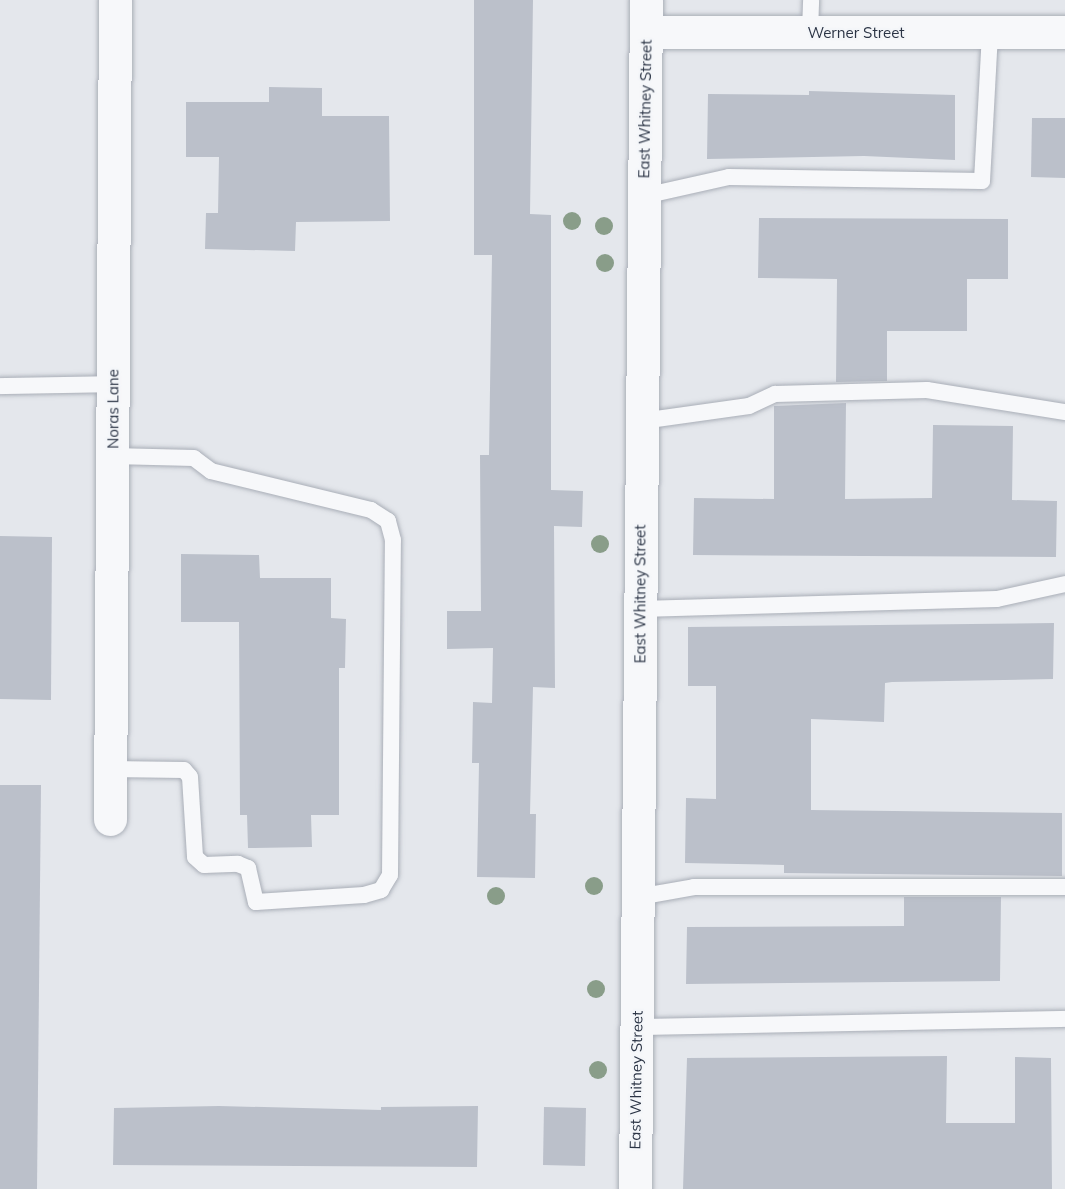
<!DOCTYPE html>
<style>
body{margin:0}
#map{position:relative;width:1065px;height:1189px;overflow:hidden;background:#e4e7ec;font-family:Mulish,sans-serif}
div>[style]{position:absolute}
.building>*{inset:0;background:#bbc0ca}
.roads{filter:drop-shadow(0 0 2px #a9aeb7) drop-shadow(0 0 2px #a9aeb7)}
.service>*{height:16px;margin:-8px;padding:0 8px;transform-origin:8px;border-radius:8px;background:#f7f8fa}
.minor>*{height:33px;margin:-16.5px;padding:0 16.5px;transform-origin:16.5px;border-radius:16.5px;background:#f7f8fa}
.tertiary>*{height:33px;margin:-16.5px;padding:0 16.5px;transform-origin:16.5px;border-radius:16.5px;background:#f7f8fa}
.trees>*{width:18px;height:18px;margin:-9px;border-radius:50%;background:#899d89}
span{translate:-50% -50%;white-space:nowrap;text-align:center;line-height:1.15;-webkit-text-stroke:4.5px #f4f6f9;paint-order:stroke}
.street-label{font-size:15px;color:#2b3445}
</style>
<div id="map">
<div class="building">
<i style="clip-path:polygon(474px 0,533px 0,530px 214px,551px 215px,551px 490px,583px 491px,582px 527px,554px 526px,555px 688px,533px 687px,530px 814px,536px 814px,535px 878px,477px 877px,479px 763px,472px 763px,473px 702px,492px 703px,493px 648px,447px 649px,447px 611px,481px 611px,480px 455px,489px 455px,492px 255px,474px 255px)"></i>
<i style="clip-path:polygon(269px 87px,322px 88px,322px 116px,389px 116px,390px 221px,296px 222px,295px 251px,205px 249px,206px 213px,218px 213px,219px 157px,186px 157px,186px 102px,269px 102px)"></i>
<i style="clip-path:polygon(809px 91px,955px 95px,955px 160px,864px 156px,707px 159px,708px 94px,809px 95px)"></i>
<i style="clip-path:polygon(1032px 118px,1065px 118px,1065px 178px,1031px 177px)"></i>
<i style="clip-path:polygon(759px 218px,1008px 219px,1008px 279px,967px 279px,967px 331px,887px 331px,887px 381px,836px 382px,837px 279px,758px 278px)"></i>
<i style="clip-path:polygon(846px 403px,845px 499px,932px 498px,933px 425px,1013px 426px,1012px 500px,1057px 501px,1056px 557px,693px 555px,694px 498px,774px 499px,774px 406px)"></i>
<i style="clip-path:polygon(0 536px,52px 537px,51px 700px,0 699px)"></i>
<i style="clip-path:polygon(181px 554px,259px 555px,260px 578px,331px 578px,331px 618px,346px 619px,345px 668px,339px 668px,339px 815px,311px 815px,312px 847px,248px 848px,247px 815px,240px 815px,239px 622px,181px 622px)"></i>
<i style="clip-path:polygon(1054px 623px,1053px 679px,892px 682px,885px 683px,884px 722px,811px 719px,811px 810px,1062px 813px,1062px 876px,784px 873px,784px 865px,685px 863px,686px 798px,716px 799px,716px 686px,688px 686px,688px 627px)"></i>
<i style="clip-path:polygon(0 785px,41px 785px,37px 1189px,0 1189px)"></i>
<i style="clip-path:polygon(904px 897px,1001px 897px,1000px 981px,686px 984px,687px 927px,904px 926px)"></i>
<i style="clip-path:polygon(947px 1056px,946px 1123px,1015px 1123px,1015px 1057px,1051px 1058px,1052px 1189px,683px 1189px,687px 1058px)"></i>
<i style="clip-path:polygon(219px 1106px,381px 1110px,381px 1107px,478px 1106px,477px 1167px,113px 1165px,114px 1108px)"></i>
<i style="clip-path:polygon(544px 1107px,586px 1108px,585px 1166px,543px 1165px)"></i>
</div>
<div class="roads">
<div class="service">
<i style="left:810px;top:32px;width:32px;rotate:-88deg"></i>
<i style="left:644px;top:196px;width:87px;rotate:-12.6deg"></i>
<i style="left:729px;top:177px;width:253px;rotate:0.9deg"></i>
<i style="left:982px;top:181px;width:148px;rotate:-86.9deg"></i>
<i style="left:0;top:386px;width:113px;rotate:-1deg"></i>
<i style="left:642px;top:421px;width:108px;rotate:-8deg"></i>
<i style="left:749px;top:406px;width:29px;rotate:-25deg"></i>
<i style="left:775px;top:394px;width:152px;rotate:-1.5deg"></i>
<i style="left:927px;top:390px;width:140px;rotate:9.1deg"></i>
<i style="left:640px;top:609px;width:357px;rotate:-1.6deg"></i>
<i style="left:997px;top:599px;width:70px;rotate:-12.4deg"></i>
<i style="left:110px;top:769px;width:74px;rotate:0.8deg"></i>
<i style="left:184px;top:770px;width:9px;rotate:49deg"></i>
<i style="left:190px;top:777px;width:80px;rotate:86.4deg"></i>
<i style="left:195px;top:857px;width:12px;rotate:42deg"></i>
<i style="left:204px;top:865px;width:34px;rotate:-2deg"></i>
<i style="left:238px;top:864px;width:11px;rotate:22deg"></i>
<i style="left:248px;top:868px;width:35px;rotate:77deg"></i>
<i style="left:256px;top:902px;width:108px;rotate:-3.7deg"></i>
<i style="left:364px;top:895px;width:18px;rotate:-16deg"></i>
<i style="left:381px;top:890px;width:17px;rotate:-59deg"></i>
<i style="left:390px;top:875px;width:335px;rotate:-89.5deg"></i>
<i style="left:393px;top:540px;width:20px;rotate:-105deg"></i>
<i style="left:388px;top:521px;width:20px;rotate:-147deg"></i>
<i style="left:371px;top:510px;width:165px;rotate:-166.3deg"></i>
<i style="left:211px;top:471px;width:21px;rotate:-143deg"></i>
<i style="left:194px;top:458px;width:82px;rotate:-178.6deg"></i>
<i style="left:638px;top:897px;width:57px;rotate:-10.1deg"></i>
<i style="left:694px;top:887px;width:371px"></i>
<i style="left:637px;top:1027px;width:428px;rotate:-1.1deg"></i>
</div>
<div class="minor">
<i style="left:646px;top:32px;width:419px"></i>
<i style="left:110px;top:819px;width:819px;rotate:-89.65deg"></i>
</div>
<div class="tertiary">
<i style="left:635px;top:1189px;width:1189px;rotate:-89.47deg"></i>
</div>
</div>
<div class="trees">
<i style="left:572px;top:221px"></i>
<i style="left:604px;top:226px"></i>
<i style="left:605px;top:263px"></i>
<i style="left:600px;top:544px"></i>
<i style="left:594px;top:886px"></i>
<i style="left:496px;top:896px"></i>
<i style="left:596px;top:989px"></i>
<i style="left:598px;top:1070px"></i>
</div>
<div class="street-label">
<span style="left:856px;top:33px">Werner Street</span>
<span style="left:645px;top:109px;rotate:-89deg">East Whitney Street</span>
<span style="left:113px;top:409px;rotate:-90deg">Noras Lane</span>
<span style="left:640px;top:594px;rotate:-90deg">East Whitney Street</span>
<span style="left:636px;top:1080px;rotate:-89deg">East Whitney Street</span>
</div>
</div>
